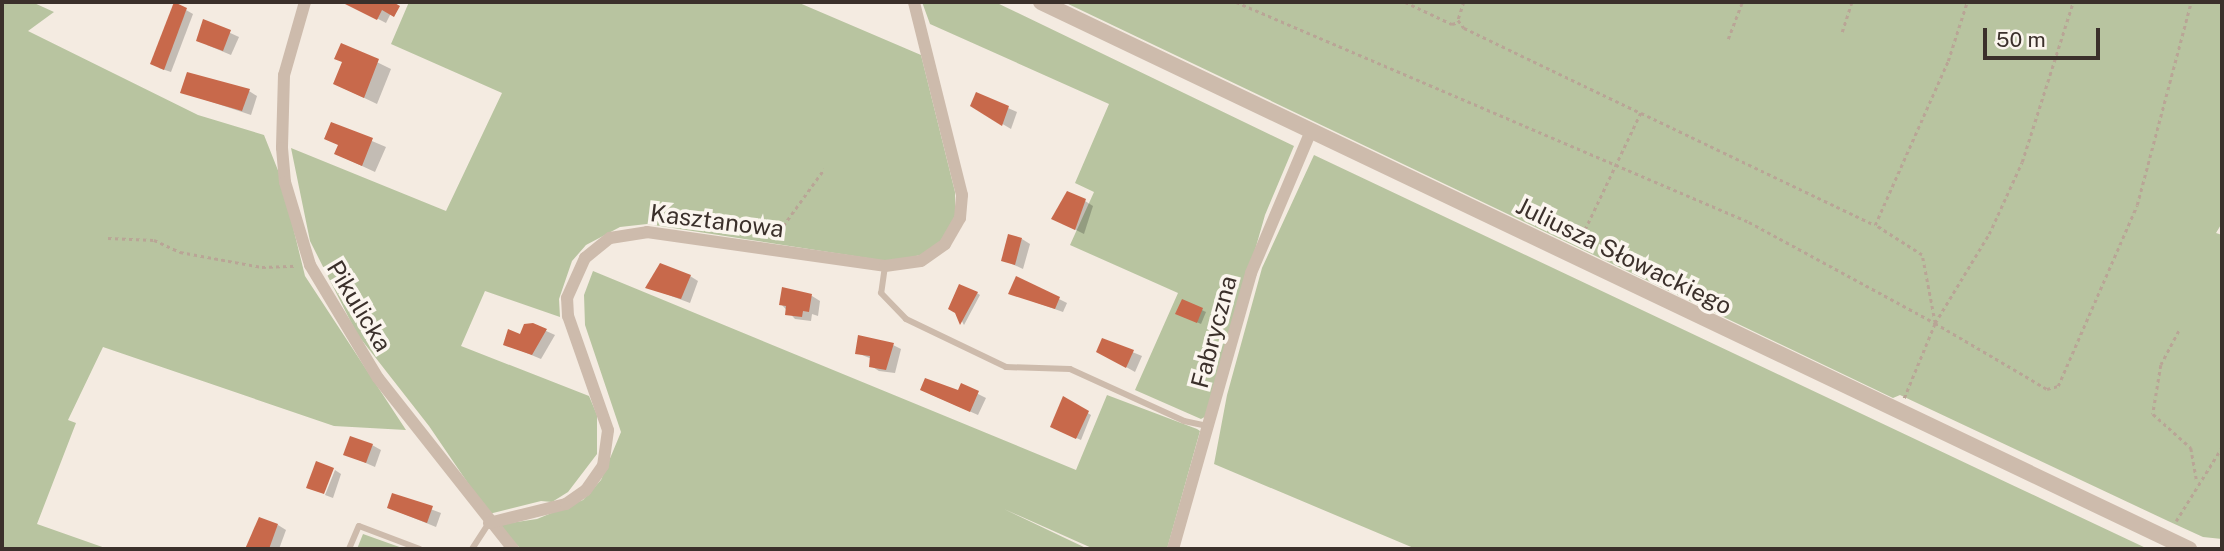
<!DOCTYPE html>
<meta charset="utf-8">
<style>
body{margin:0}
#map{position:relative;width:2224px;height:551px;overflow:hidden;background:#f4ebe1;font-family:"Public Sans",sans-serif}
div>[style]{position:absolute}
.green>*{inset:0;background:#b8c4a0}
.shadow>*{inset:0;background:#0003}
.building>*{inset:0;background:#c8694b}
.path>*{height:2.5px;margin-top:-1.25px;transform-origin:0;background:repeating-linear-gradient(90deg,#b9a596 0 3.5px,transparent 0 7px)}
.service>*{height:6px;margin:-3px;padding:0 3px;transform-origin:3px;border-radius:3px;background:#cdbbac}
.minor>*{height:12px;margin:-6px;padding:0 6px;transform-origin:6px;border-radius:6px;background:#cdbbac}
.tertiary>*{height:16px;margin:-8px;padding:0 8px;transform-origin:8px;border-radius:8px;background:#cdbbac}
span{translate:-50% -50%;white-space:nowrap;text-align:center;line-height:1.15;-webkit-text-stroke:7px #fbf5ee;paint-order:stroke}
.street-label{font-size:24px;color:#3b302b}
.frame{position:absolute;inset:0;border:4px solid #3b302b;pointer-events:none}
.scale{position:absolute;left:1983px;top:28px;width:117px;height:32px;box-sizing:border-box;border:4px solid #3b302b;border-top:0;padding-left:9px;font-size:21px;line-height:24px;white-space:nowrap;color:#3b302b;-webkit-text-stroke:5px #fbf5ee;paint-order:stroke}
</style>
<div id="map">
<div class="green">
<i style="clip-path:polygon(2px 2px,32px 2px,54px 12px,28px 31px,198px 115px,264px 135px,281px 178px,305px 276px,406px 430px,334px 426px,103px 347px,68px 420px,76px 423px,37px 524px,108px 549px,2px 549px)"></i>
<i style="clip-path:polygon(409px 2px,797px 2px,921px 55px,955px 192px,955px 219px,939px 243px,924px 254px,893px 262px,647px 224px,620px 227px,586px 245px,572px 261px,559px 299px,560px 317px,485px 291px,461px 346px,589px 396px,597px 415px,597px 454px,568px 492px,552px 502px,541px 501px,489px 514px,429px 426px,357px 334px,310px 241px,291px 148px,446px 211px,502px 93px,391px 44px)"></i>
<i style="clip-path:polygon(922px 2px,995px 2px,1294px 146px,1265px 215px,1208px 415px,1201px 419px,1135px 390px,1178px 293px,1070px 245px,1094px 192px,1075px 183px,1109px 104px,930px 24px)"></i>
<i style="clip-path:polygon(1064px 2px,2222px 2px,2222px 223px,2216px 233px,2222px 235px,2222px 539px,2203px 537px,2168px 521px,1900px 395px,1893px 398px)"></i>
<i style="clip-path:polygon(1314px 155px,2010px 484px,2148px 549px,1416px 549px,1214px 464px,1227px 395px,1262px 268px)"></i>
<i style="clip-path:polygon(593px 271px,1076px 470px,1107px 395px,1197px 429px,1200px 431px,1167px 549px,1094px 549px,1004px 509px,1088px 549px,521px 549px,497px 525px,537px 519px,583px 500px,601px 480px,621px 432px,585px 325px,584px 295px)"></i>
<i style="clip-path:polygon(363px 534px,405px 549px,357px 549px)"></i>
</div>
<div class="shadow">
<i style="clip-path:polygon(360px 2px,385px 2px,394px 7px,386px 23px,357px 8px)"></i>
<i style="clip-path:polygon(186px 10px,193px 14px,171px 72px,159px 68px)"></i>
<i style="clip-path:polygon(204px 21px,239px 37px,231px 55px,207px 45px)"></i>
<i style="clip-path:polygon(342px 45px,391px 69px,377px 104px,335px 84px,343px 64px)"></i>
<i style="clip-path:polygon(249px 91px,257px 96px,251px 115px,182px 92px)"></i>
<i style="clip-path:polygon(972px 106px,1008px 108px,1017px 112px,1011px 129px)"></i>
<i style="clip-path:polygon(332px 124px,386px 147px,375px 172px,336px 154px,340px 146px)"></i>
<i style="clip-path:polygon(1085px 201px,1093px 206px,1084px 234px,1062px 223px)"></i>
<i style="clip-path:polygon(1022px 239px,1030px 244px,1023px 269px,1003px 260px)"></i>
<i style="clip-path:polygon(690px 276px,698px 281px,690px 303px,647px 287px)"></i>
<i style="clip-path:polygon(977px 293px,980px 295px,964px 325px,957px 312px)"></i>
<i style="clip-path:polygon(1010px 293px,1059px 299px,1067px 303px,1063px 312px)"></i>
<i style="clip-path:polygon(812px 296px,820px 301px,818px 316px,812px 314px,811px 321px,795px 319px,781px 304px)"></i>
<i style="clip-path:polygon(1183px 301px,1206px 312px,1201px 324px,1181px 315px)"></i>
<i style="clip-path:polygon(533px 325px,555px 335px,541px 359px,505px 344px)"></i>
<i style="clip-path:polygon(1103px 340px,1142px 356px,1135px 372px,1098px 351px)"></i>
<i style="clip-path:polygon(893px 345px,901px 349px,895px 373px,879px 371px,871px 366px,872px 359px,857px 353px)"></i>
<i style="clip-path:polygon(962px 386px,986px 398px,978px 415px,930px 394px,959px 392px)"></i>
<i style="clip-path:polygon(1064px 399px,1091px 415px,1081px 440px,1056px 429px)"></i>
<i style="clip-path:polygon(372px 445px,381px 450px,375px 467px,345px 454px)"></i>
<i style="clip-path:polygon(335px 470px,341px 474px,333px 498px,325px 495px)"></i>
<i style="clip-path:polygon(393px 495px,441px 513px,436px 527px,389px 508px)"></i>
<i style="clip-path:polygon(278px 525px,286px 530px,279px 549px,248px 545px)"></i>
</div>
<div class="building">
<i style="clip-path:polygon(174px 2px,187px 8px,164px 70px,150px 64px)"></i>
<i style="clip-path:polygon(341px 2px,393px 2px,400px 6px,394px 17px,382px 10px,377px 20px)"></i>
<i style="clip-path:polygon(203px 19px,231px 30px,223px 51px,196px 41px)"></i>
<i style="clip-path:polygon(341px 43px,379px 59px,364px 98px,333px 84px,342px 62px,334px 59px)"></i>
<i style="clip-path:polygon(187px 72px,250px 89px,242px 111px,180px 93px)"></i>
<i style="clip-path:polygon(976px 92px,1009px 106px,1002px 126px,970px 106px)"></i>
<i style="clip-path:polygon(331px 122px,373px 138px,362px 166px,334px 154px,338px 145px,324px 139px)"></i>
<i style="clip-path:polygon(1067px 191px,1086px 199px,1075px 230px,1051px 219px)"></i>
<i style="clip-path:polygon(1008px 234px,1022px 238px,1015px 265px,1001px 261px)"></i>
<i style="clip-path:polygon(660px 263px,691px 275px,681px 299px,645px 288px)"></i>
<i style="clip-path:polygon(1016px 276px,1060px 297px,1055px 309px,1008px 294px)"></i>
<i style="clip-path:polygon(959px 284px,978px 292px,960px 325px,955px 313px,948px 309px)"></i>
<i style="clip-path:polygon(782px 287px,812px 294px,809px 312px,803px 311px,802px 317px,785px 315px,786px 306px,779px 305px)"></i>
<i style="clip-path:polygon(1182px 299px,1203px 308px,1197px 323px,1175px 314px)"></i>
<i style="clip-path:polygon(533px 323px,547px 329px,532px 355px,503px 345px,508px 329px,520px 334px,524px 324px)"></i>
<i style="clip-path:polygon(858px 335px,894px 343px,886px 370px,869px 367px,870px 356px,855px 354px)"></i>
<i style="clip-path:polygon(1102px 338px,1134px 350px,1126px 368px,1096px 352px)"></i>
<i style="clip-path:polygon(925px 378px,958px 390px,961px 383px,979px 391px,970px 412px,920px 390px)"></i>
<i style="clip-path:polygon(1063px 396px,1089px 411px,1076px 439px,1050px 427px)"></i>
<i style="clip-path:polygon(350px 436px,373px 444px,366px 463px,343px 455px)"></i>
<i style="clip-path:polygon(316px 461px,334px 468px,324px 494px,306px 488px)"></i>
<i style="clip-path:polygon(392px 493px,433px 506px,427px 523px,387px 508px)"></i>
<i style="clip-path:polygon(259px 517px,278px 524px,269px 549px,245px 549px)"></i>
</div>
<div class="path">
<i style="left:1236px;top:2px;width:558px;rotate:23.21deg"></i>
<i style="left:1749px;top:222px;width:212px;rotate:28.5deg"></i>
<i style="left:1405px;top:2px;width:52px;rotate:25.1deg"></i>
<i style="left:1452px;top:24px;width:7px;rotate:-16deg"></i>
<i style="left:1464px;top:2px;width:19px;rotate:108deg"></i>
<i style="left:1458px;top:20px;width:10px;rotate:53deg"></i>
<i style="left:1464px;top:28px;width:196px;rotate:25.7deg"></i>
<i style="left:1641px;top:113px;width:142px;rotate:115.5deg"></i>
<i style="left:1842px;top:32px;width:32px;rotate:-72deg"></i>
<i style="left:1728px;top:39px;width:40px;rotate:-69deg"></i>
<i style="left:1641px;top:113px;width:259px;rotate:25.6deg"></i>
<i style="left:775px;top:237px;width:84px;rotate:-54.2deg"></i>
<i style="left:108px;top:238px;width:46px;rotate:2.5deg"></i>
<i style="left:154px;top:240px;width:29px;rotate:25deg"></i>
<i style="left:180px;top:252px;width:83px;rotate:10.4deg"></i>
<i style="left:262px;top:267px;width:34px;rotate:-2deg"></i>
<i style="left:1935px;top:323px;width:69px;rotate:-100.8deg"></i>
<i style="left:1922px;top:255px;width:56px;rotate:-147.4deg"></i>
<i style="left:1875px;top:225px;width:180px;rotate:-66deg"></i>
<i style="left:1948px;top:61px;width:62px;rotate:-72.1deg"></i>
<i style="left:1935px;top:323px;width:104px;rotate:-58.8deg"></i>
<i style="left:1989px;top:234px;width:79px;rotate:-65.4deg"></i>
<i style="left:2022px;top:162px;width:168px;rotate:-72.3deg"></i>
<i style="left:2179px;top:331px;width:38px;rotate:118deg"></i>
<i style="left:2161px;top:365px;width:50px;rotate:99.3deg"></i>
<i style="left:2153px;top:414px;width:51px;rotate:41.8deg"></i>
<i style="left:2191px;top:448px;width:35px;rotate:80deg"></i>
<i style="left:1904px;top:398px;width:81px;rotate:-67.5deg"></i>
<i style="left:1935px;top:323px;width:130px;rotate:30.5deg"></i>
<i style="left:2047px;top:389px;width:11px;rotate:-15deg"></i>
<i style="left:2058px;top:386px;width:197px;rotate:-66.4deg"></i>
<i style="left:2137px;top:205px;width:210px;rotate:-75.1deg"></i>
<i style="left:2176px;top:521px;width:87px;rotate:-58.1deg"></i>
</div>
<div class="service">
<i style="left:885px;top:266px;width:27px;rotate:98deg"></i>
<i style="left:881px;top:293px;width:36px;rotate:46deg"></i>
<i style="left:906px;top:319px;width:111px;rotate:25.6deg"></i>
<i style="left:1006px;top:367px;width:64px;rotate:1.8deg"></i>
<i style="left:1070px;top:369px;width:125px;rotate:24.5deg"></i>
<i style="left:1184px;top:421px;width:25px;rotate:12deg"></i>
<i style="left:349px;top:549px;width:25px;rotate:-67deg"></i>
<i style="left:359px;top:526px;width:65px;rotate:20.7deg"></i>
<i style="left:472px;top:549px;width:31px;rotate:-57deg"></i>
</div>
<div class="minor">
<i style="left:305px;top:2px;width:76px;rotate:106deg"></i>
<i style="left:284px;top:75px;width:73px;rotate:91.6deg"></i>
<i style="left:282px;top:148px;width:34px;rotate:85deg"></i>
<i style="left:285px;top:182px;width:87px;rotate:73.2deg"></i>
<i style="left:310px;top:265px;width:132px;rotate:59deg"></i>
<i style="left:378px;top:378px;width:218px;rotate:51.7deg"></i>
<i style="left:489px;top:523px;width:79px;rotate:-13.9deg"></i>
<i style="left:566px;top:504px;width:24px;rotate:-35deg"></i>
<i style="left:586px;top:490px;width:29px;rotate:-55deg"></i>
<i style="left:603px;top:466px;width:36px;rotate:-82deg"></i>
<i style="left:608px;top:430px;width:121px;rotate:-109.3deg"></i>
<i style="left:568px;top:316px;width:18px;rotate:-93deg"></i>
<i style="left:567px;top:298px;width:44px;rotate:-65.8deg"></i>
<i style="left:585px;top:258px;width:32px;rotate:-39deg"></i>
<i style="left:610px;top:238px;width:37px;rotate:-9deg"></i>
<i style="left:647px;top:232px;width:240px;rotate:8.1deg"></i>
<i style="left:885px;top:266px;width:36px;rotate:-8deg"></i>
<i style="left:921px;top:261px;width:29px;rotate:-35deg"></i>
<i style="left:945px;top:244px;width:30px;rotate:-60deg"></i>
<i style="left:960px;top:218px;width:23px;rotate:-85deg"></i>
<i style="left:962px;top:195px;width:199px;rotate:-104deg"></i>
<i style="left:1173px;top:549px;width:287px;rotate:-74.2deg"></i>
<i style="left:1251px;top:273px;width:154px;rotate:-67.1deg"></i>
</div>
<div class="tertiary">
<i style="left:1041px;top:2px;width:1272px;rotate:25.48deg"></i>
</div>
<div class="street-label">
<span style="left:717px;top:221px;rotate:7deg">Kasztanowa</span>
<span style="left:1624px;top:256px;rotate:26deg">Juliusza Słowackiego</span>
<span style="left:359px;top:306px;rotate:59deg">Pikulicka</span>
<span style="left:1214px;top:332px;rotate:-75deg">Fabryczna</span>
</div>
<div class="frame"></div>
<div class="scale">50 m</div>
</div>
